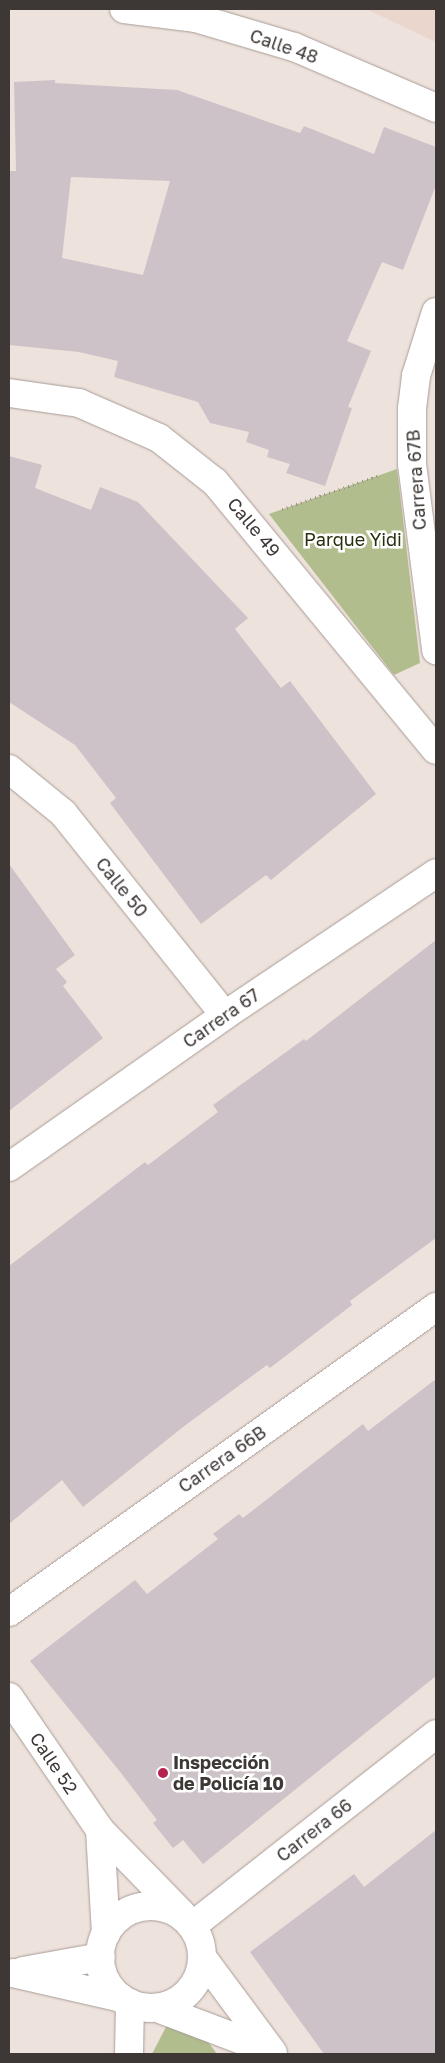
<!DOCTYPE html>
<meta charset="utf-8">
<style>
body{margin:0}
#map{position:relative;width:445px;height:2063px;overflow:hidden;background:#eee2dc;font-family:"Golos Text",sans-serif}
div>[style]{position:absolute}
.built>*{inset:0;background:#ead6cd}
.green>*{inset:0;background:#b1bd8d}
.building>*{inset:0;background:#cdc2c8}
.path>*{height:3px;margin-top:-1.5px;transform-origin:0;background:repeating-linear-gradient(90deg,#9b928e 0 1px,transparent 0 5px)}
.roads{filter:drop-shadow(0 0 1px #a89c97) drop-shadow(0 0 1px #a89c97)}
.street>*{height:28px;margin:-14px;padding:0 14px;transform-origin:14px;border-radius:14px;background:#fff}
.street>.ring{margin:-14px;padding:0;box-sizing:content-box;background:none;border:28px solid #fff;border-radius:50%}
.dots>*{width:14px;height:14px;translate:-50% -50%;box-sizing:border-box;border:2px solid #fff;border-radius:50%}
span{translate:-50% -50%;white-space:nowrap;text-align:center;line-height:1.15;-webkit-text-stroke:5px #fff;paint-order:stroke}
.street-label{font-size:18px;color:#3d3836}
.park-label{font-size:18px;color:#282f0d}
.poi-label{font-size:18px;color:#3d3836;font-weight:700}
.left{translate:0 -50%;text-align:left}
.frame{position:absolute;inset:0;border:10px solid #3d3836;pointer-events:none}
</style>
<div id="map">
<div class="built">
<i style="clip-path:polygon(366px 9px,436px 9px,436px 42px)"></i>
</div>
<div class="green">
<i style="clip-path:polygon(397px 469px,420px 663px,394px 675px,269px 514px)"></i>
<i style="clip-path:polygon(167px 2025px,203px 2035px,217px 2054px,152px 2054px)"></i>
</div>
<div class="building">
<i style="clip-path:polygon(evenodd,55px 80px,55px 83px,177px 90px,300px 133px,304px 126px,374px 154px,384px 127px,436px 147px,436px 185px,403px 270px,382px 262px,347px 341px,371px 351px,348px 407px,352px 408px,325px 486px,286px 473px,290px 464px,267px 457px,269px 450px,246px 442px,249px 432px,210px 423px,198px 402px,114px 377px,118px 361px,79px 352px,9px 345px,9px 171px,16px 171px,14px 82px,55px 80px,71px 177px,170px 181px,143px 275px,62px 258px,71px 177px)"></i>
<i style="clip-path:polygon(9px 456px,42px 465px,35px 488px,91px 510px,100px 487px,138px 502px,248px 618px,235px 629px,281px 688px,290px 681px,376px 794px,271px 880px,266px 875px,201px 924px,110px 803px,116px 798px,75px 745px,9px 702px)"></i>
<i style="clip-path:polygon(9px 864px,75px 955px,56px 969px,67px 982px,63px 986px,103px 1038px,9px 1111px)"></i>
<i style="clip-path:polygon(436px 940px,436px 1238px,350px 1301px,352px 1305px,270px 1368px,267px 1365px,183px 1427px,83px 1507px,62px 1480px,9px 1524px,9px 1266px,145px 1162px,148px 1165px,218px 1112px,213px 1105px,304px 1039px,306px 1041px)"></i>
<i style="clip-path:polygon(436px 1379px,436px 1676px,203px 1864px,183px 1840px,173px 1848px,153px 1823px,157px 1820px,121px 1773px,30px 1661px,135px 1580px,147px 1594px,218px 1539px,213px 1534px,239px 1514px,243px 1518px,363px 1424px,368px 1431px)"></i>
<i style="clip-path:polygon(436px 1830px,436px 2054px,324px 2054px,250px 1952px,354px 1874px,364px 1887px)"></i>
</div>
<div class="path">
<i style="left:282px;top:509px;width:104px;rotate:-19.1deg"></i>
</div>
<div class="roads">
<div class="street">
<i style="left:124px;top:9px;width:73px;rotate:7.1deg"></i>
<i style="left:196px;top:18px;width:102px;rotate:16.5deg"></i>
<i style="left:294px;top:47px;width:155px;rotate:23.2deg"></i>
<i style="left:436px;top:312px;width:67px;rotate:107.4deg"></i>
<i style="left:416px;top:376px;width:33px;rotate:97deg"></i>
<i style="left:412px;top:409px;width:55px;rotate:90deg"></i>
<i style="left:412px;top:464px;width:188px;rotate:82.6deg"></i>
<i style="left:9px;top:393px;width:71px;rotate:8.1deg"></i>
<i style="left:79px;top:403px;width:87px;rotate:23.6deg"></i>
<i style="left:159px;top:438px;width:71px;rotate:38.2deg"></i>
<i style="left:215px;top:482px;width:347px;rotate:50.5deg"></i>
<i style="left:9px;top:769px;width:70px;rotate:39.2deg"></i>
<i style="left:63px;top:813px;width:259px;rotate:51.3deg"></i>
<i style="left:9px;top:1167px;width:264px;rotate:-35.1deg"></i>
<i style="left:225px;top:1015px;width:254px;rotate:-33.9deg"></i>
<i style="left:9px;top:1612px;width:525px;rotate:-35.54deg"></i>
<i style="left:9px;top:1697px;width:161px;rotate:55.6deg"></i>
<i style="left:100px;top:1830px;width:117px;rotate:45.7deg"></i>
<i style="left:100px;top:1830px;width:104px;rotate:86.7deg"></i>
<i class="ring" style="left:100px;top:1906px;width:74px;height:74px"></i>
<i style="left:192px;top:1926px;width:310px;rotate:-38.2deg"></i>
<i style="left:202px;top:1957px;width:119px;rotate:53.5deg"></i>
<i style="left:23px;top:1971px;width:79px;rotate:-10.2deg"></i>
<i style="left:13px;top:1973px;width:111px;rotate:13deg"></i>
<i style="left:157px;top:2008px;width:122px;rotate:20.7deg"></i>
<i style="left:129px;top:2054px;width:51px;rotate:-88.9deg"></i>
</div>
</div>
<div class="dots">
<i style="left:163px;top:1773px;background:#b42350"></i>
</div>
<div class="street-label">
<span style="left:284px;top:46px;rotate:19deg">Calle 48</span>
<span style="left:416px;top:480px;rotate:-94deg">Carrera 67B</span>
<span style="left:254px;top:527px;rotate:50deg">Calle 49</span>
<span style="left:122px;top:887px;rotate:51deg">Calle 50</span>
<span style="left:221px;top:1018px;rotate:-35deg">Carrera 67</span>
<span style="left:222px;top:1459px;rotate:-35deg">Carrera 66B</span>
<span style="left:54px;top:1763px;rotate:56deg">Calle 52</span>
<span style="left:314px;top:1830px;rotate:-38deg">Carrera 66</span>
</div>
<div class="park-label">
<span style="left:353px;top:539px">Parque Yidi</span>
</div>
<div class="poi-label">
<span class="left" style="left:173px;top:1773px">Inspección<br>de Policía 10</span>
</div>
<div class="frame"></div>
</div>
